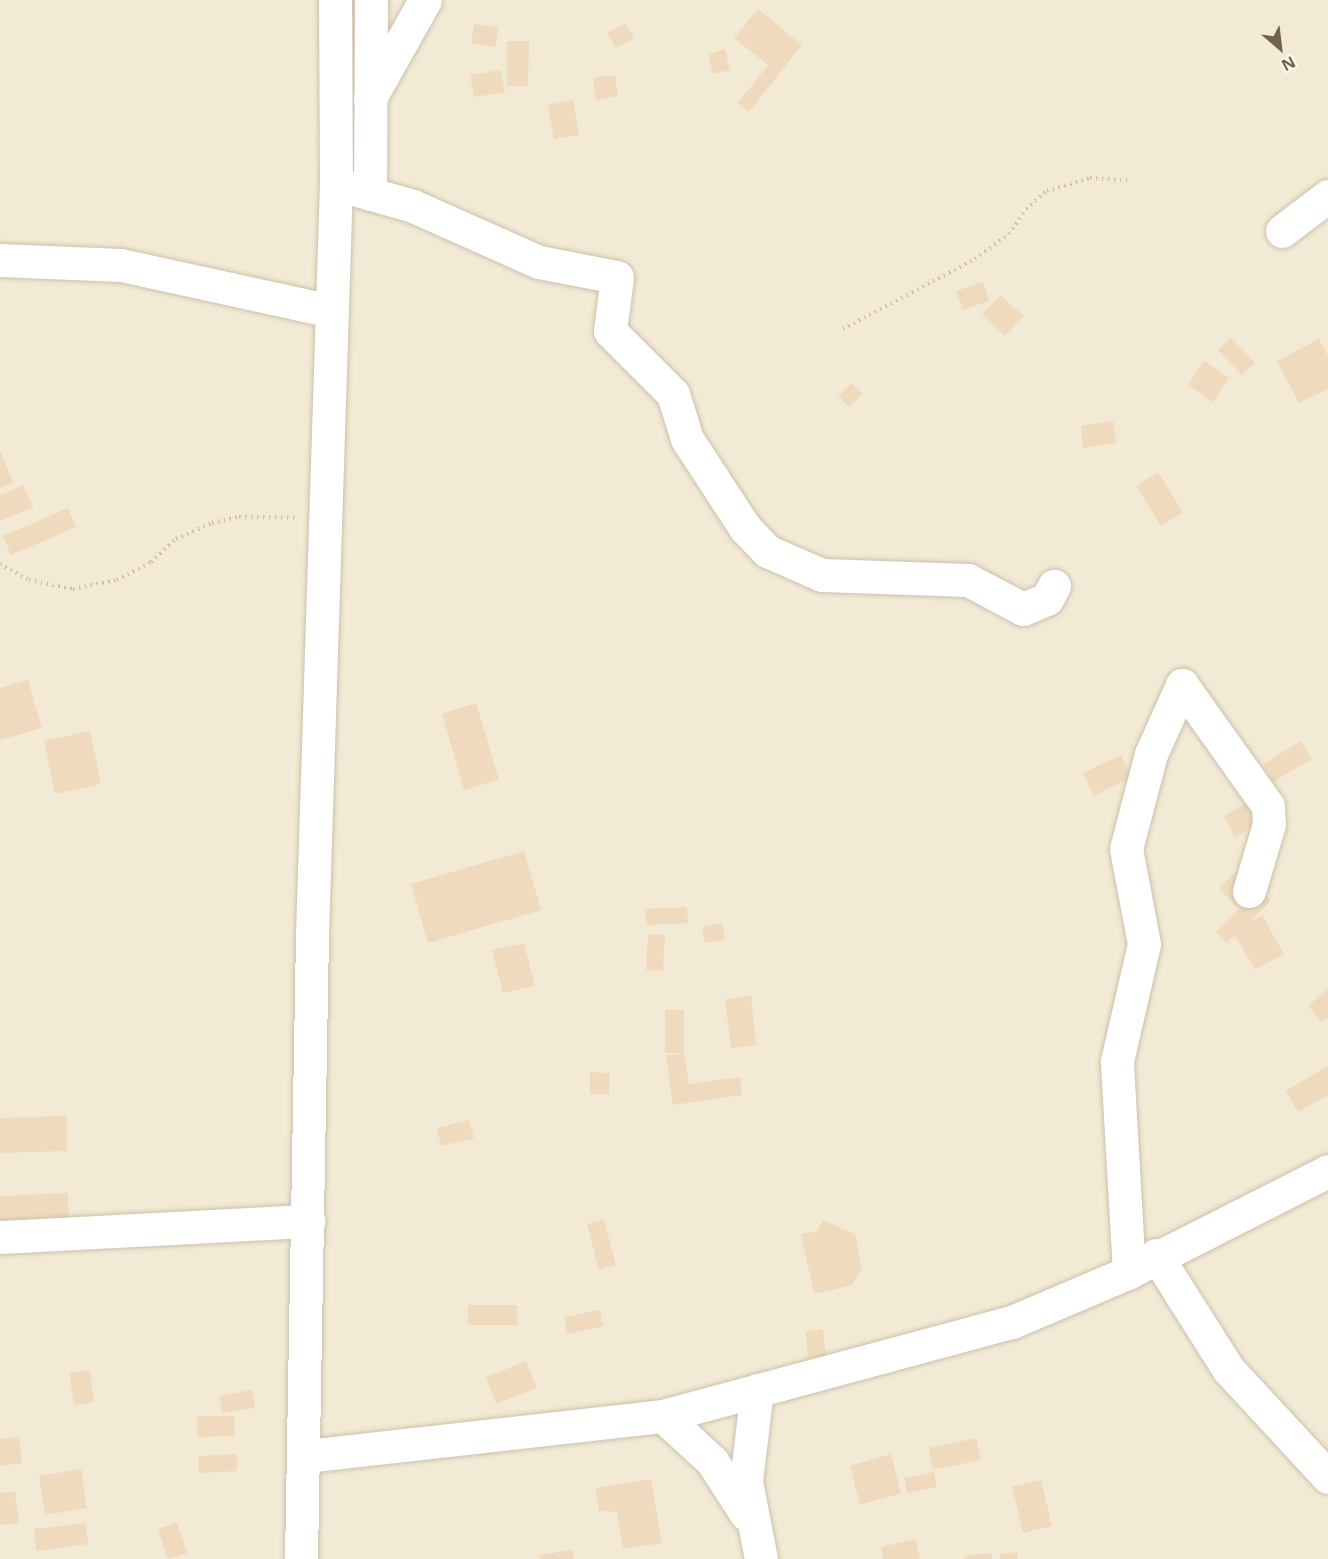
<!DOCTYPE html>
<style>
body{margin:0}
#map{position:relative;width:1328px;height:1559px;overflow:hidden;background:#fbf7e5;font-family:"Open Sans",sans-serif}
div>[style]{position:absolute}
.residential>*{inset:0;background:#f2ead4}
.building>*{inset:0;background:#efdabe}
.path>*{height:4px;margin-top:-2px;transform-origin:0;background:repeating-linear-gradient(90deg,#d4bea1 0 1.5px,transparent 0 6px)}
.roads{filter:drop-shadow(0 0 2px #ccc0ac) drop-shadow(0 0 2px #ccc0ac)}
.street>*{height:33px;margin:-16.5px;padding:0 16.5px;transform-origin:16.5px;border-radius:16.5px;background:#fff}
.secondary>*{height:33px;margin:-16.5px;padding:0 16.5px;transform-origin:16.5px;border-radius:16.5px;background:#fff}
span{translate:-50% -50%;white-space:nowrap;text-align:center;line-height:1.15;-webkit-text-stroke:5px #fefaeb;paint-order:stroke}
.north{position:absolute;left:1250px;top:18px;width:60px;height:60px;-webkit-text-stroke:4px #fefaeb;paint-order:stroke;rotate:152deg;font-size:16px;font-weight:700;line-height:24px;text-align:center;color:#73614b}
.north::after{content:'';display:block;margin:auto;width:21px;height:27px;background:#73614b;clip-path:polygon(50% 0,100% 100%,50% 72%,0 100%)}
</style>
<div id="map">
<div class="residential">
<i style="clip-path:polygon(0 0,1328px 0,1328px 1559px,0 1559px)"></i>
</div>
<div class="building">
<i style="clip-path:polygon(758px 9px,802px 45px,749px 112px,738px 103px,768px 65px,734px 38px)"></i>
<i style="clip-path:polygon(625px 23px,634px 38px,616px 48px,607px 33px)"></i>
<i style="clip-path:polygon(474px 24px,498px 27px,496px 47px,471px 43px)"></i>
<i style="clip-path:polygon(507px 41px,529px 41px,528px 86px,507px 86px)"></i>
<i style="clip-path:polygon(725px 49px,730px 70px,713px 74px,708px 54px)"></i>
<i style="clip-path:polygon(501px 70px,505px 92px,474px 97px,470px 75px)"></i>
<i style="clip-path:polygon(615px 75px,618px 96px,596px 100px,593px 78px)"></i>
<i style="clip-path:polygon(573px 100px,579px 135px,554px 139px,548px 105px)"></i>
<i style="clip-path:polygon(983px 282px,989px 301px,963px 310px,956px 291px)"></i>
<i style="clip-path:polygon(1000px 295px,1024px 316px,1005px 336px,982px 315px)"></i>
<i style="clip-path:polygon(1231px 338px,1255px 363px,1242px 375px,1218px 350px)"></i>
<i style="clip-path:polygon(1319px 339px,1328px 356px,1328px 389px,1299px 403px,1277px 361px)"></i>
<i style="clip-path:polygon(1204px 361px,1229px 378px,1213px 402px,1188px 385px)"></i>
<i style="clip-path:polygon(851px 383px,863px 394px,850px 407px,838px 397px)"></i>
<i style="clip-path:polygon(1113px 421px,1116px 443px,1083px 448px,1081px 426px)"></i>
<i style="clip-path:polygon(0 450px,13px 483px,0 488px)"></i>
<i style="clip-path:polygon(1158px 472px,1183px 512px,1161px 526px,1136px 486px)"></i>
<i style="clip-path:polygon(23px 485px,33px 507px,0 521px,0 495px)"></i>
<i style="clip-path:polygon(68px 508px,76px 527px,11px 555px,3px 536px)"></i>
<i style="clip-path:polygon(28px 680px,42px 728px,0 740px,0 688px)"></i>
<i style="clip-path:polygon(476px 703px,499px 780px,464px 790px,442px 714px)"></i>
<i style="clip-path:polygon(90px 731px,101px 784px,55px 794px,44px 741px)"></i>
<i style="clip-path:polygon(1301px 741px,1312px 759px,1273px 782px,1263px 764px)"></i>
<i style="clip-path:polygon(1121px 755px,1131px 777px,1094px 796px,1083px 773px)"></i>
<i style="clip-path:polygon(1257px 797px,1268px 818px,1235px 837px,1224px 816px)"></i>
<i style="clip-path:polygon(524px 851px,541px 910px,428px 943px,411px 884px)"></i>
<i style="clip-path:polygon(1240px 869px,1271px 901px,1248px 923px,1262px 915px,1284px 954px,1255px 970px,1235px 935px,1227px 943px,1216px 931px,1239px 909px,1219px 888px)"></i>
<i style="clip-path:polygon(687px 907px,688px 923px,647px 925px,645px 909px)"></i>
<i style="clip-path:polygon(722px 923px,725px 939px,705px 943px,702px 927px)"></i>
<i style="clip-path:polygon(648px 934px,665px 935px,663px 971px,646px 970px)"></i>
<i style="clip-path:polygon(524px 943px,535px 986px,503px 993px,492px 950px)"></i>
<i style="clip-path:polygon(1328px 989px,1328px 1017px,1322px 1022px,1308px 1006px)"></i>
<i style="clip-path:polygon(751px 996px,756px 1045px,731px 1048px,725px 999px)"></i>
<i style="clip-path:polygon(665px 1010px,684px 1010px,684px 1053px,665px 1053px)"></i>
<i style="clip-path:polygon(684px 1053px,689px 1084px,740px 1077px,742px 1095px,673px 1105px,666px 1056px)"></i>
<i style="clip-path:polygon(1328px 1066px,1328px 1095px,1298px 1112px,1286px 1091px)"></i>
<i style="clip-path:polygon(590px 1072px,610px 1073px,609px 1094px,590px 1094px)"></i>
<i style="clip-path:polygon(67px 1116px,67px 1151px,0 1153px,0 1118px)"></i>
<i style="clip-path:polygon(469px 1120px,474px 1138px,441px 1146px,437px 1128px)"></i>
<i style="clip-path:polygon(68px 1193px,69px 1224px,0 1226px,0 1196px)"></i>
<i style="clip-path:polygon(604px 1220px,616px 1265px,599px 1270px,587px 1224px)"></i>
<i style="clip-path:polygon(823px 1220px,855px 1234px,862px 1268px,852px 1285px,814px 1294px,801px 1234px,817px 1231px)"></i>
<i style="clip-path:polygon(468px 1305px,517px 1305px,517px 1325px,468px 1325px)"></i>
<i style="clip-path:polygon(600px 1310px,603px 1326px,567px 1334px,564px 1317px)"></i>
<i style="clip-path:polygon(823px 1329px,826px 1357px,808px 1359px,806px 1331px)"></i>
<i style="clip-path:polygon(526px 1361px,537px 1388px,496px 1404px,486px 1377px)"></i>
<i style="clip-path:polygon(90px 1370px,94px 1402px,74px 1405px,69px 1373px)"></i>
<i style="clip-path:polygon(252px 1390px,255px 1408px,222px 1413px,220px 1396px)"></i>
<i style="clip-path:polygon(197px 1416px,234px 1416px,235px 1436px,197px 1437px)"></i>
<i style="clip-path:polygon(19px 1437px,22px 1463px,0 1466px,0 1439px)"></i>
<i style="clip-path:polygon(976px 1438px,981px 1460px,933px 1470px,929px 1448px)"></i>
<i style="clip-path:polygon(237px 1454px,237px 1471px,199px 1473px,198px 1456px)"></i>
<i style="clip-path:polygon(891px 1454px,901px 1493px,860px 1505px,850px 1466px)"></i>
<i style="clip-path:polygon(81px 1469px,87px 1508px,45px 1515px,39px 1476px)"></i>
<i style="clip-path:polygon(934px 1472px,937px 1487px,907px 1493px,904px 1478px)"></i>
<i style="clip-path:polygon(651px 1479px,662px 1543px,623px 1549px,617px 1512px,599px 1511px,595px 1488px)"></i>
<i style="clip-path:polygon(1041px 1480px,1052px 1526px,1023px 1533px,1012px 1487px)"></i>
<i style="clip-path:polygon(15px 1492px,19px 1523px,0 1525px,0 1493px)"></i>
<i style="clip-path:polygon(86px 1523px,88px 1544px,36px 1551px,34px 1529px)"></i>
<i style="clip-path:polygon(177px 1523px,187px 1553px,168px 1559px,158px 1529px)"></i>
<i style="clip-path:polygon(916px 1539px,920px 1559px,883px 1559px,881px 1547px)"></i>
<i style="clip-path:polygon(573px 1550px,574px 1559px,540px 1559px,539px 1555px)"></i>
<i style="clip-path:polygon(1017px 1552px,1018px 1559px,1000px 1559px,999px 1554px)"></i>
<i style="clip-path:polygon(991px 1553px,992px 1559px,965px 1559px,964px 1556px)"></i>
</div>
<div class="path">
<i style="left:843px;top:329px;width:149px;rotate:-27.9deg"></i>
<i style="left:975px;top:259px;width:42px;rotate:-36.3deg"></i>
<i style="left:1009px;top:234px;width:30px;rotate:-56deg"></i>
<i style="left:1026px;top:209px;width:28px;rotate:-41deg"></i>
<i style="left:1047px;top:191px;width:45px;rotate:-16.8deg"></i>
<i style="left:1090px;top:178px;width:42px;rotate:4.1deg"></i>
<i style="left:0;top:564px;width:33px;rotate:29deg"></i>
<i style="left:29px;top:580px;width:45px;rotate:11.6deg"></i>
<i style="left:73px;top:589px;width:45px;rotate:-11.6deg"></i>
<i style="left:117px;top:580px;width:38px;rotate:-28deg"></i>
<i style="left:151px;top:562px;width:34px;rotate:-43deg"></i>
<i style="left:176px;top:539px;width:39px;rotate:-24deg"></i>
<i style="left:212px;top:523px;width:28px;rotate:-13deg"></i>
<i style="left:239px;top:517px;width:58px;rotate:1deg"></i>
</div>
<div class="roads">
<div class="street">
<i style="left:370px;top:98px;width:112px;rotate:-60.7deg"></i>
<i style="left:336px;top:184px;width:80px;rotate:15.9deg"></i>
<i style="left:413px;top:206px;width:138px;rotate:24deg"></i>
<i style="left:539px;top:262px;width:79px;rotate:10.9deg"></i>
<i style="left:617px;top:277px;width:54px;rotate:97.4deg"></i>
<i style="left:610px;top:331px;width:89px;rotate:45deg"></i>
<i style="left:673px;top:394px;width:47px;rotate:72.7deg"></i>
<i style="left:687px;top:439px;width:106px;rotate:56.9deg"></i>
<i style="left:745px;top:528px;width:32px;rotate:46deg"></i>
<i style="left:767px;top:551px;width:60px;rotate:23.6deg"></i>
<i style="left:822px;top:575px;width:146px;rotate:2deg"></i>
<i style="left:968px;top:580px;width:62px;rotate:27.8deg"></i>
<i style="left:1023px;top:609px;width:26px;rotate:-23deg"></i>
<i style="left:1047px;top:599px;width:15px;rotate:-62deg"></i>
<i style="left:370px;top:194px;width:194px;rotate:-89.7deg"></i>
<i style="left:1282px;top:231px;width:58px;rotate:-37.3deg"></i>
<i style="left:0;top:260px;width:121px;rotate:2.4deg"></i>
<i style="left:121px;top:265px;width:216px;rotate:12.3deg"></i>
<i style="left:0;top:1237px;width:309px;rotate:-3deg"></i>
<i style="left:1156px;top:1255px;width:135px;rotate:57.7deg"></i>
<i style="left:1228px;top:1369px;width:147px;rotate:47.2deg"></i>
<i style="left:1129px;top:1272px;width:211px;rotate:-93.3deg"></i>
<i style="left:1117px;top:1061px;width:120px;rotate:-77deg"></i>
<i style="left:1144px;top:944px;width:97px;rotate:-100.7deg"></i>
<i style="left:1126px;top:849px;width:98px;rotate:-75.3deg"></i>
<i style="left:1151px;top:754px;width:76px;rotate:-65.8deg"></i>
<i style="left:1182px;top:685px;width:148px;rotate:54.6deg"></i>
<i style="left:1268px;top:806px;width:18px;rotate:87deg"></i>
<i style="left:1269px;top:824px;width:70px;rotate:106.6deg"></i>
<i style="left:757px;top:1390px;width:92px;rotate:96.9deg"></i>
<i style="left:746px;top:1481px;width:79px;rotate:79.1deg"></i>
<i style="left:663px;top:1416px;width:67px;rotate:42.6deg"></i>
<i style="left:712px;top:1461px;width:63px;rotate:57.3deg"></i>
<i style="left:306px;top:1456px;width:359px;rotate:-6.4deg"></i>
<i style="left:663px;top:1416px;width:361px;rotate:-15.1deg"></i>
<i style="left:1012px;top:1322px;width:127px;rotate:-23.1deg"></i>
<i style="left:1129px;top:1272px;width:223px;rotate:-26.9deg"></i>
</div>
<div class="secondary">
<i style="left:301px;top:1559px;width:625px;rotate:-88.99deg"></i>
<i style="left:312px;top:934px;width:750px;rotate:-88.17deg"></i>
<i style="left:336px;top:184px;width:184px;rotate:-90.3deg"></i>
</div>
</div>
<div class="north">N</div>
</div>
